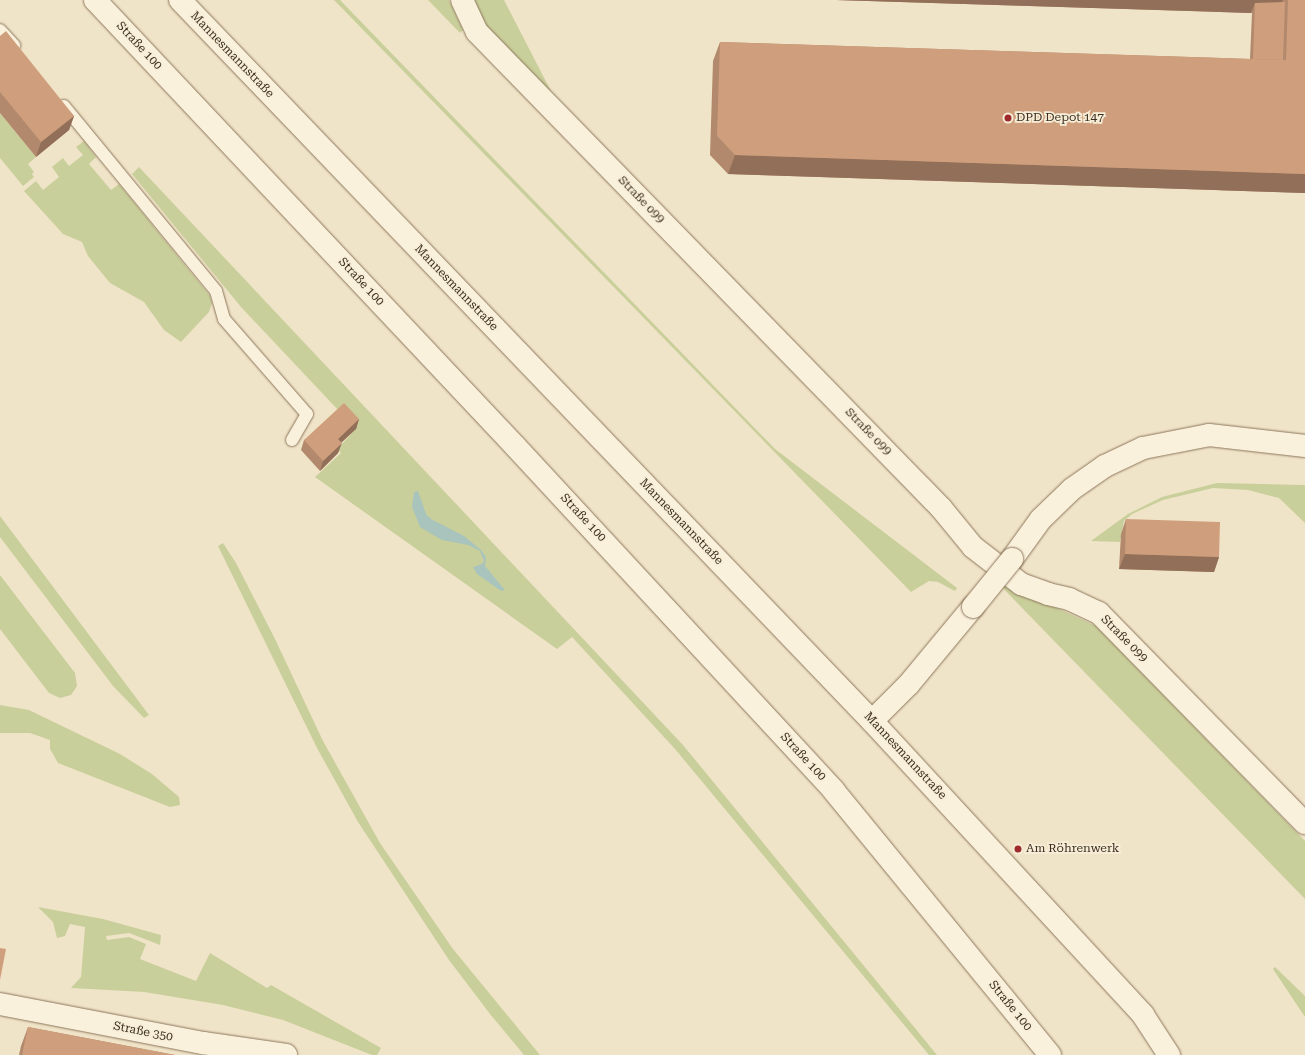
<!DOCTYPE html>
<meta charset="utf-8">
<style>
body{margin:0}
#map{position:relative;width:1305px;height:1055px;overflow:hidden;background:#f0e4c8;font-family:"Roboto Serif",serif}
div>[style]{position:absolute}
.green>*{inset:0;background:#c9cf9b}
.water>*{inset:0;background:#a9c4bc}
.roads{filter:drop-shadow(0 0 1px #8d765c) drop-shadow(0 0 1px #8d765c)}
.service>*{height:12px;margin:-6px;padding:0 6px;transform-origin:6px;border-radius:6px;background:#faf1dc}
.minor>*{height:22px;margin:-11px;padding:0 11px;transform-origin:11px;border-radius:11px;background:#faf1dc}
.secondary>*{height:22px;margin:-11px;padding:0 11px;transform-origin:11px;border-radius:11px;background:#faf1dc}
.bridges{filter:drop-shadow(0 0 1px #8d765c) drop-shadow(0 0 1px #8d765c)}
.minor-bridge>*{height:22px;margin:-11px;padding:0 11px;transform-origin:11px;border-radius:11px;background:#faf1dc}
.wall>*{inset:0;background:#b2896c}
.shaded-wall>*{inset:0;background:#916f58}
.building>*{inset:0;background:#cf9f7d}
.dots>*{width:11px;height:11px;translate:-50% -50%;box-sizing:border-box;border:2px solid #f7eed8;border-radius:50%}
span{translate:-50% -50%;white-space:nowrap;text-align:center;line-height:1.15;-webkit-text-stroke:3.5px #f7eed8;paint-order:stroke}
.street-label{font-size:12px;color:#3d2e20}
.poi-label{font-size:12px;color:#3d2e20}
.left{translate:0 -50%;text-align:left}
</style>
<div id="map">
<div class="green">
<i style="clip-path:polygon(334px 0,340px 0,775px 449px,957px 588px,955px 591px,938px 582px,929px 581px,911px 592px,909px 590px)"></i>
<i style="clip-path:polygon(428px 0,449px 0,463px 30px,460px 33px)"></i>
<i style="clip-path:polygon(472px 0,504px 0,555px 99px,484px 26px)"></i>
<i style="clip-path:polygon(0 113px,36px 157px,28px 164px,34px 172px,32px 174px,34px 177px,23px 186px,0 158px)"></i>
<i style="clip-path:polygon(84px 141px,96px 157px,89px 164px,111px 190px,119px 184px,210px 296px,212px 303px,209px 312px,181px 342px,164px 330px,144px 302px,110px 283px,88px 256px,82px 242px,63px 234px,24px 191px,36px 181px,43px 190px,59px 177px,52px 167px,63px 158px,69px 166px,83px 155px,76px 147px)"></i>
<i style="clip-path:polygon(139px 167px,683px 745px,937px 1055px,929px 1055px,675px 749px,572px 637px,557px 649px,315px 477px,341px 453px,337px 449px,356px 429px,241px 307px,132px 174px)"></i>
<i style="clip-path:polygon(1217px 483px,1305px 485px,1305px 523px,1279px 498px,1248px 490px,1213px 488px,1163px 500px,1132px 514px,1124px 521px,1120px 542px,1091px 541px,1128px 514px,1162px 497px)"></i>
<i style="clip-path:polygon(0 516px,149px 715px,144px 718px,113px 686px,0 537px)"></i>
<i style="clip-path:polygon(956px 540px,1031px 596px,1096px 626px,1305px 841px,1305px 899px)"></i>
<i style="clip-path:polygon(223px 543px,236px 563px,275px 639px,323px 741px,380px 843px,453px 949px,540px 1055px,524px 1055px,490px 1014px,449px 960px,358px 822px,317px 748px,218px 546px)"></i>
<i style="clip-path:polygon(0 575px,75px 673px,77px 686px,71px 695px,60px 698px,49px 693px,0 629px)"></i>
<i style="clip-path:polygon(0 705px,29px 710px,120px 754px,152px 774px,179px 797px,180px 805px,170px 807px,58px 763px,50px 749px,50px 740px,30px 733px,0 733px)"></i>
<i style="clip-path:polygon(38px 907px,103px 919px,161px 935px,160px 945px,129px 933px,106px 936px,107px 940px,129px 937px,146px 944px,140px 959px,196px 981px,210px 953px,267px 988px,271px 985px,381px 1048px,377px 1055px,372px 1055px,283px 1020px,223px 1005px,144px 992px,71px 988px,81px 977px,85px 927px,70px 924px,65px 936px,57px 938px,53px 922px)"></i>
<i style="clip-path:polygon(1275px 967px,1305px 996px,1305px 1017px,1273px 969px)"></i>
</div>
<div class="water">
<i style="clip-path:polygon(418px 491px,426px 514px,431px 519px,464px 536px,481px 550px,486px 557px,485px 566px,505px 590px,501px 591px,477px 574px,473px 567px,482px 564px,484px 561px,480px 551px,468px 545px,442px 540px,420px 527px,412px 507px,414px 492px)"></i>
</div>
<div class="roads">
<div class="service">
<i style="left:0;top:30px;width:21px;rotate:47deg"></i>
<i style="left:64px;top:106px;width:239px;rotate:50.6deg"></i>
<i style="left:216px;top:291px;width:29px;rotate:74deg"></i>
<i style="left:224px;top:319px;width:126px;rotate:48.9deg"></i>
<i style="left:307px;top:414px;width:30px;rotate:120deg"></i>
</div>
<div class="minor">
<i style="left:95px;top:0;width:613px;rotate:46.72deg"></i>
<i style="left:515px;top:446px;width:470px;rotate:47.2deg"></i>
<i style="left:834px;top:791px;width:341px;rotate:50.7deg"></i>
<i style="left:462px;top:0;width:35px;rotate:65deg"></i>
<i style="left:477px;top:32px;width:665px;rotate:45.73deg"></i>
<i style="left:941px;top:508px;width:50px;rotate:50.6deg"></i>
<i style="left:973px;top:547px;width:61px;rotate:37.6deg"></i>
<i style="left:1021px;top:584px;width:29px;rotate:20deg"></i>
<i style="left:1048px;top:594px;width:22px;rotate:13deg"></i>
<i style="left:1069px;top:599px;width:33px;rotate:25deg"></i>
<i style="left:1099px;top:613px;width:294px;rotate:45.6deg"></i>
<i style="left:1012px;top:559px;width:49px;rotate:-54.1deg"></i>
<i style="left:1041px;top:519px;width:43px;rotate:-44.1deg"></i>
<i style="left:1072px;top:489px;width:40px;rotate:-34.9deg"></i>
<i style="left:1105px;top:466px;width:42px;rotate:-25.3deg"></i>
<i style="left:1143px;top:448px;width:67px;rotate:-11.1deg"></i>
<i style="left:1209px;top:435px;width:97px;rotate:6.5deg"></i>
<i style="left:872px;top:721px;width:52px;rotate:-45deg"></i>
<i style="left:909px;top:684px;width:100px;rotate:-50.3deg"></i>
<i style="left:0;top:1004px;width:207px;rotate:10.9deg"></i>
<i style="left:203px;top:1043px;width:84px;rotate:8.2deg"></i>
</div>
<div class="secondary">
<i style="left:180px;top:0;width:999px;rotate:46.18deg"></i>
<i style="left:872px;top:721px;width:400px;rotate:47.3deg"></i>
<i style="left:1143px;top:1015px;width:48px;rotate:57deg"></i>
</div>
</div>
<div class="bridges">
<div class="minor-bridge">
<i style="left:973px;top:607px;width:62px;rotate:-50.9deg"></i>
</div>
</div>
<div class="wall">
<i style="clip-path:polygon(836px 0,1305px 0,1305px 193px,728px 174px,710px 155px,713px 61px,720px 42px,1250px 59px,1252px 13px)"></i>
<i style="clip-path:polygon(0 36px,74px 116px,69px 130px,36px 157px,0 113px)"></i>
<i style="clip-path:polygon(359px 419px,356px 429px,341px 443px,338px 453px,320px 471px,301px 450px,304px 440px)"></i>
<i style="clip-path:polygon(1126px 519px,1219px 557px,1214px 572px,1119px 569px,1121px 534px)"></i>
<i style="clip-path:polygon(28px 1027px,175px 1055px,19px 1055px,21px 1046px)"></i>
</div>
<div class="shaded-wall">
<i style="clip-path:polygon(836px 0,1283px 0,1281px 3px,1255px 3px,1251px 13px)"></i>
<i style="clip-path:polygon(74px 116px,69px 130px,36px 157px,41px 142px)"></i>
<i style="clip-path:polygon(735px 155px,1305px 174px,1305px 193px,728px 174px)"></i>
<i style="clip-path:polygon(359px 419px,356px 429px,334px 449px,338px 439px)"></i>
<i style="clip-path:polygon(342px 443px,338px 453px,320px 471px,323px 461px)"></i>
<i style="clip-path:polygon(1125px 554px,1219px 557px,1214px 572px,1119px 569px)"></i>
</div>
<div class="building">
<i style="clip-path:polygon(1288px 0,1305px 0,1305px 174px,735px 155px,717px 136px,720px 42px,1286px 60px)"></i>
<i style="clip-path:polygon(1285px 2px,1283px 60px,1253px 59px,1255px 3px)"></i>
<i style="clip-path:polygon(6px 31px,74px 116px,41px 142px,0 92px,0 36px)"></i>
<i style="clip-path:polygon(344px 403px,359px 419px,338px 439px,342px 443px,323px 461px,304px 440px)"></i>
<i style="clip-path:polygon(1126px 519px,1220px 522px,1219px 557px,1125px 554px)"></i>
<i style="clip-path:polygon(0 948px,6px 949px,0 980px)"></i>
<i style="clip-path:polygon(28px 1027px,175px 1055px,22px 1055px)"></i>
</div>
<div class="dots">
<i style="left:1008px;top:118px;background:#9e2a2b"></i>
<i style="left:1018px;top:849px;background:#9e2a2b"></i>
</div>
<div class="street-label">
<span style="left:139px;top:46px;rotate:47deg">Straße 100</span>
<span style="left:232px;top:55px;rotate:46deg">Mannesmannstraße</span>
<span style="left:641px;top:200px;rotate:46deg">Straße 099</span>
<span style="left:361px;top:282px;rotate:47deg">Straße 100</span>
<span style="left:456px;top:288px;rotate:46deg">Mannesmannstraße</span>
<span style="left:868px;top:432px;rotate:46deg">Straße 099</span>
<span style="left:583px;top:518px;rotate:47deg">Straße 100</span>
<span style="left:681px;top:522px;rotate:46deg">Mannesmannstraße</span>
<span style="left:1124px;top:639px;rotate:45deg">Straße 099</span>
<span style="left:905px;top:756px;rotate:47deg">Mannesmannstraße</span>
<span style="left:803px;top:757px;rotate:47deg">Straße 100</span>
<span style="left:1010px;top:1006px;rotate:51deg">Straße 100</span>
<span style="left:143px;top:1032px;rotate:11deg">Straße 350</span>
</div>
<div class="poi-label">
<span class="left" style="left:1016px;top:118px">DPD Depot 147</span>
<span class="left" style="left:1026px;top:849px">Am Röhrenwerk</span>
</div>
</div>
